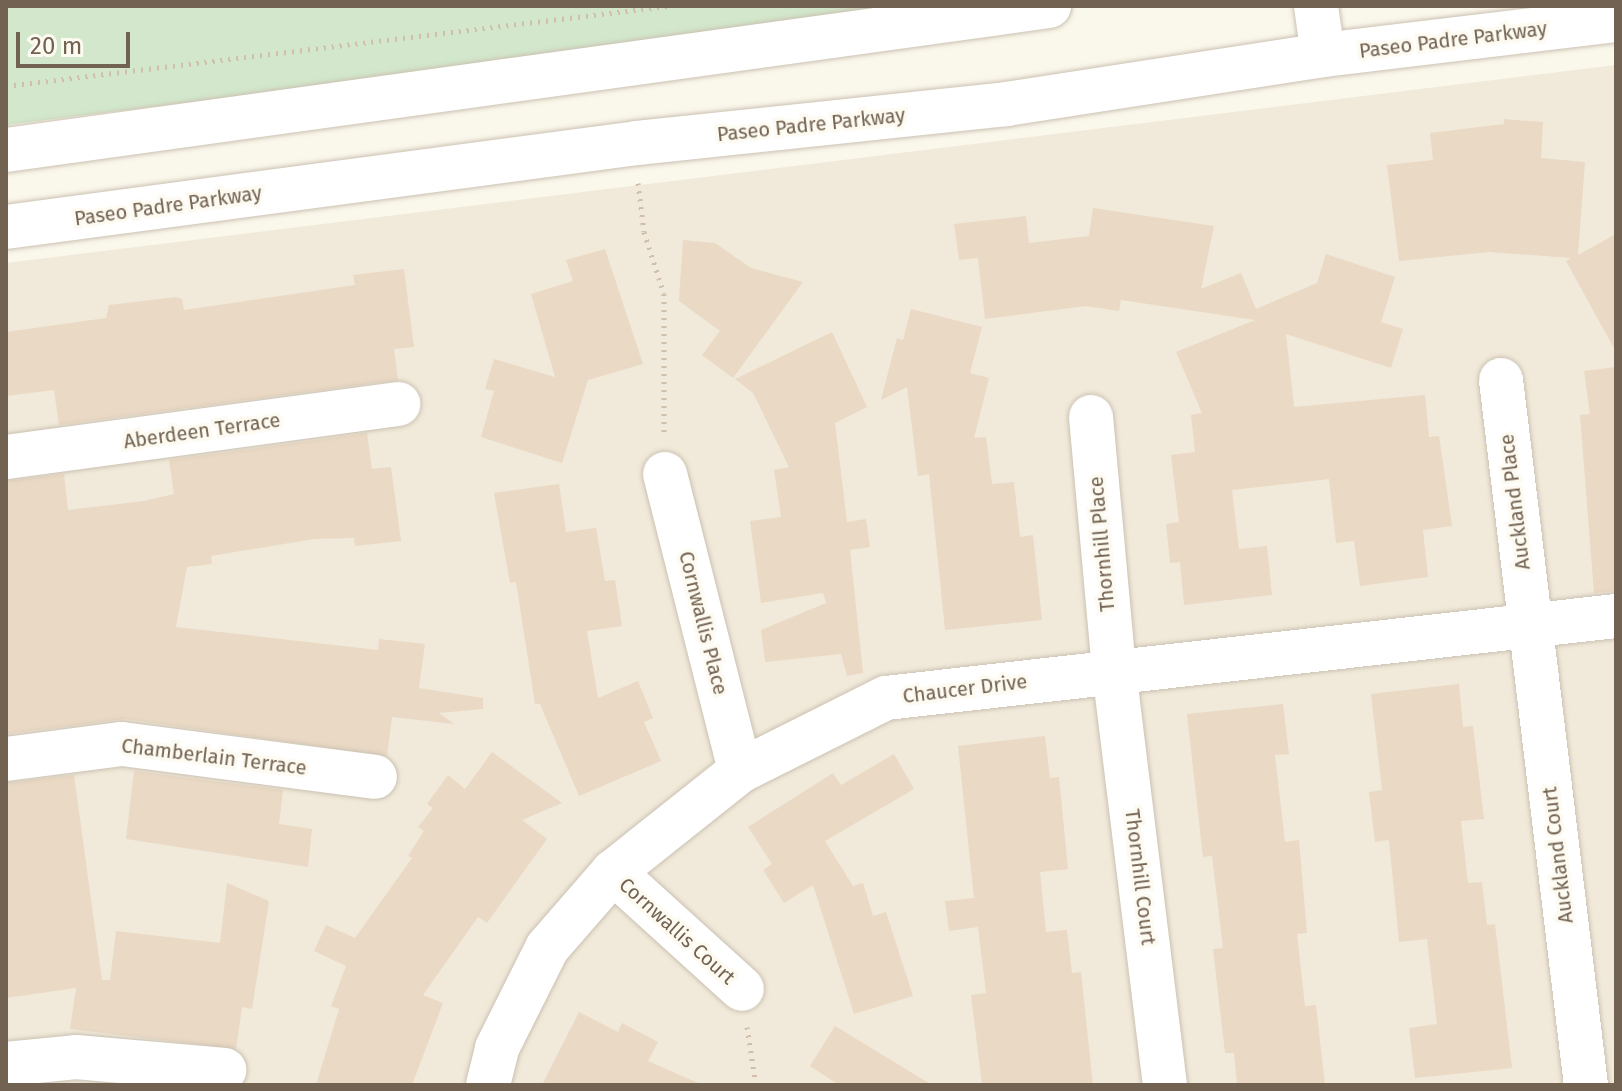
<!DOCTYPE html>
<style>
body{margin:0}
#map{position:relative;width:1622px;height:1091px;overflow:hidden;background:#faf7eb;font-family:"Fira Sans",sans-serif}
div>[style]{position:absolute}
.residential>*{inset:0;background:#f1eada}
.green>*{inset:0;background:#d2e7cb}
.building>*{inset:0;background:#ead9c4}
.path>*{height:5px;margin-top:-2.5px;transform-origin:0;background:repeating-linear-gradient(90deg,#d1bfa9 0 2px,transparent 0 8px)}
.roads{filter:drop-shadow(0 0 2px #cbc1b2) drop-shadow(0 0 2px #cbc1b2)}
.street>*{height:44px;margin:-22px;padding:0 22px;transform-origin:22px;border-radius:22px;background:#fff}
.secondary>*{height:44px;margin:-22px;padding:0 22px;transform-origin:22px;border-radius:22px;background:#fff}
span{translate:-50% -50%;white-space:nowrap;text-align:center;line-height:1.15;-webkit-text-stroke:7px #fdfaf1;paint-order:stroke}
.street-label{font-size:20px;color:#726251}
.frame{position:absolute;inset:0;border:8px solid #726251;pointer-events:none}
.scale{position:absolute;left:16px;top:32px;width:114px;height:36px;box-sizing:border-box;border:4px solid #726251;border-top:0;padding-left:10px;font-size:24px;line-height:28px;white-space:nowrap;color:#726251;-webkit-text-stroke:6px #fdfaf1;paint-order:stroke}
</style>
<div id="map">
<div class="residential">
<i style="clip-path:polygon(1616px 65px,1616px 1085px,6px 1085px,6px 263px)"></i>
</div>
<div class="green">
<i style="clip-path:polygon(6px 6px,963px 6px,6px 125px)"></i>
</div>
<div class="building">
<i style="clip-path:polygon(1504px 119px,1543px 122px,1541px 158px,1585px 162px,1578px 255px,1616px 234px,1616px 352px,1566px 261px,1571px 258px,1489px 252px,1399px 261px,1387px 165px,1433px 160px,1430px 133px,1504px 124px)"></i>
<i style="clip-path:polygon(1093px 208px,1214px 226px,1201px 289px,1241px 273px,1256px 309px,1317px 283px,1326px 254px,1395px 277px,1381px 322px,1403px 329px,1391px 368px,1286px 334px,1294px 407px,1425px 395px,1429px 437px,1439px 436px,1452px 526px,1423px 530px,1428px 577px,1360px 586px,1354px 541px,1336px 543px,1329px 479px,1232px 490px,1239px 549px,1267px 546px,1272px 595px,1184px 605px,1180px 562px,1170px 563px,1166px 524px,1179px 522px,1171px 455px,1195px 452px,1191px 415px,1202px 413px,1176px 352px,1255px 320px,1121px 300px,1119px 311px,1086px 306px,985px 319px,978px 258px,959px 260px,954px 224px,1026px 216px,1029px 243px,1089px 236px)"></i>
<i style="clip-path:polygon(683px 240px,715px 243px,751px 268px,803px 282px,733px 378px,702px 355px,720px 331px,679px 301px)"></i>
<i style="clip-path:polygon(605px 249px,643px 364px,588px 380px,562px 463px,481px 437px,494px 391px,485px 389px,494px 359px,555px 377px,531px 294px,573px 281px,566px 260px)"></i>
<i style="clip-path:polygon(404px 269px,414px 347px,394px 349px,398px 380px,59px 425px,54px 390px,6px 396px,6px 332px,106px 318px,109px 305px,176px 297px,182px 299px,184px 310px,355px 285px,353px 275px)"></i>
<i style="clip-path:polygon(911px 309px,982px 327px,970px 373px,989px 378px,974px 438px,986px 437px,992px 484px,1014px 482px,1020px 537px,1033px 535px,1042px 620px,945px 630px,929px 474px,918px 476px,907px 387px,881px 400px,897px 338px,903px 340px)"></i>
<i style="clip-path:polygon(832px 332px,867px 407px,835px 423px,847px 522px,866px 519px,870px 547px,850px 550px,863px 673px,847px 676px,841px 654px,765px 662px,761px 630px,826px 603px,823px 593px,761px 603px,750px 521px,781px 517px,774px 470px,789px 467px,753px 393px,735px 379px)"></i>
<i style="clip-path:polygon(1616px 367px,1616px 591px,1594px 593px,1580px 415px,1590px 414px,1584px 371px)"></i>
<i style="clip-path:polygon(367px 433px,372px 469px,391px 467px,401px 541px,355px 546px,354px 538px,314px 539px,211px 556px,212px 564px,187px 567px,176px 627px,378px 650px,379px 639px,425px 644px,419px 688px,483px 698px,483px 709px,439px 713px,454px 724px,392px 717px,387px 756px,125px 719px,6px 734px,6px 481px,64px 474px,68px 510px,144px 501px,174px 494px,169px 460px)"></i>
<i style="clip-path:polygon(559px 484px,566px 532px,596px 528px,605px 581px,615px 580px,622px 626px,587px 631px,598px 698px,638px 681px,653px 718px,644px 722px,661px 761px,579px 796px,540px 704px,535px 704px,516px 582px,510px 583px,494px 493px)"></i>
<i style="clip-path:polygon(1459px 684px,1463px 727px,1473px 726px,1484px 819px,1461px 821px,1468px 883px,1482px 882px,1487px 925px,1495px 924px,1512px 1068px,1415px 1078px,1409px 1028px,1437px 1024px,1427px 939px,1399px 942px,1389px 840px,1375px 842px,1369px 792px,1382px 790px,1371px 694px)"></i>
<i style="clip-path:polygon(1283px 704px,1289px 754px,1275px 755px,1285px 842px,1299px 840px,1307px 933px,1297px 934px,1305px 1006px,1316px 1005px,1325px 1085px,1237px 1085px,1234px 1053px,1225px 1053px,1213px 949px,1223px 948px,1212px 856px,1203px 857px,1187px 714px)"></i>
<i style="clip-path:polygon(1045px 736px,1050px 778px,1059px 777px,1068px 869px,1040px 872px,1046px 932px,1067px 930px,1072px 973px,1081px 972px,1093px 1085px,982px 1085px,971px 995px,986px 993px,978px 927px,949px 931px,945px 901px,974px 898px,958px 746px)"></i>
<i style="clip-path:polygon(492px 752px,562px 803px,522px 820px,547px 839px,487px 923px,478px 917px,423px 995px,443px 1003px,412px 1085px,316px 1085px,339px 1009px,331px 1006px,346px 966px,314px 951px,326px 925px,355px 938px,412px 858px,408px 856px,424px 831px,418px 827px,433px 808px,427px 804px,448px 775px,465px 789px)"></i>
<i style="clip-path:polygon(894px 754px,914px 789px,825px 841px,853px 886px,863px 883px,873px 916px,886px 912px,913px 996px,854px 1014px,813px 885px,784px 903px,763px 870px,772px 864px,748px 827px,833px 773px,841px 785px)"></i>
<i style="clip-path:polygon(134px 771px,283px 790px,279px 824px,312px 829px,308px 867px,126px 839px)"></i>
<i style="clip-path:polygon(74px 775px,102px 980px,110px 980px,116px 931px,220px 943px,227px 883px,269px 901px,252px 1009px,242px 1007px,236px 1049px,70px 1029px,76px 988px,6px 998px,6px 783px)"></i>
<i style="clip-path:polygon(579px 1012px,618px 1032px,622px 1023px,658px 1042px,648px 1061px,703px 1085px,542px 1085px)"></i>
<i style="clip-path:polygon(835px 1026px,932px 1085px,839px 1085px,810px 1066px)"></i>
</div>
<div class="path">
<i style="left:6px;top:86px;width:667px;rotate:-6.89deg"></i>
<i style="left:638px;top:183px;width:49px;rotate:83deg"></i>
<i style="left:644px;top:232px;width:65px;rotate:72.1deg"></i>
<i style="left:664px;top:294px;width:139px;rotate:90deg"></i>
<i style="left:747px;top:1027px;width:59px;rotate:81.2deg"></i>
</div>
<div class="roads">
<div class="street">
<i style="left:1316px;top:6px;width:49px;rotate:81.9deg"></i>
<i style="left:1501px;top:380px;width:710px;rotate:83.13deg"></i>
<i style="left:1091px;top:417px;width:254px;rotate:84.8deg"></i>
<i style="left:1114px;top:670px;width:418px;rotate:83deg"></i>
<i style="left:6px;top:457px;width:396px;rotate:-7.7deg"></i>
<i style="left:665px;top:474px;width:306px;rotate:75.8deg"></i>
<i style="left:6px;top:759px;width:117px;rotate:-7.4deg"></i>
<i style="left:122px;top:744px;width:255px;rotate:7.4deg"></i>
<i style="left:613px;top:872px;width:174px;rotate:42.2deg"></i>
<i style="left:6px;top:1064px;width:70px;rotate:-5.7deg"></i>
<i style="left:76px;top:1057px;width:149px;rotate:5deg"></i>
<i style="left:488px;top:1085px;width:38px;rotate:-76deg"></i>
<i style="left:497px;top:1048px;width:112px;rotate:-63.4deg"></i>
<i style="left:547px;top:948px;width:101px;rotate:-49deg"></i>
<i style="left:613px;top:872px;width:162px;rotate:-38.5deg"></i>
<i style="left:740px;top:771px;width:163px;rotate:-26.6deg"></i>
<i style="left:886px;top:698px;width:735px;rotate:-6.41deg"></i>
</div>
<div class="secondary">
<i style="left:6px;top:150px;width:1053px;rotate:-7.86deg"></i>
<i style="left:6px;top:227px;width:637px;rotate:-7.58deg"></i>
<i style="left:637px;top:143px;width:372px;rotate:-6deg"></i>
<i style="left:1007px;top:104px;width:320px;rotate:-8.8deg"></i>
<i style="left:1323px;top:55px;width:295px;rotate:-6.8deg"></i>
</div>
</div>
<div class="street-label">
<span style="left:1453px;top:40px;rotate:-7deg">Paseo Padre Parkway</span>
<span style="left:811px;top:125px;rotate:-6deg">Paseo Padre Parkway</span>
<span style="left:168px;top:206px;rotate:-8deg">Paseo Padre Parkway</span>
<span style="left:202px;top:431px;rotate:-8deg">Aberdeen Terrace</span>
<span style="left:1515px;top:502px;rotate:-97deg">Auckland Place</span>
<span style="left:1102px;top:544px;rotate:-95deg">Thornhill Place</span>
<span style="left:703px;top:623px;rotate:76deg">Cornwallis Place</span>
<span style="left:965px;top:689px;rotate:-7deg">Chaucer Drive</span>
<span style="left:214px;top:757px;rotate:7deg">Chamberlain Terrace</span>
<span style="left:1558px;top:855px;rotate:-97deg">Auckland Court</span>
<span style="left:1140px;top:877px;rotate:83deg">Thornhill Court</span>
<span style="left:677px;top:931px;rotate:42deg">Cornwallis Court</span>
</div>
<div class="frame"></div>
<div class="scale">20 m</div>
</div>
